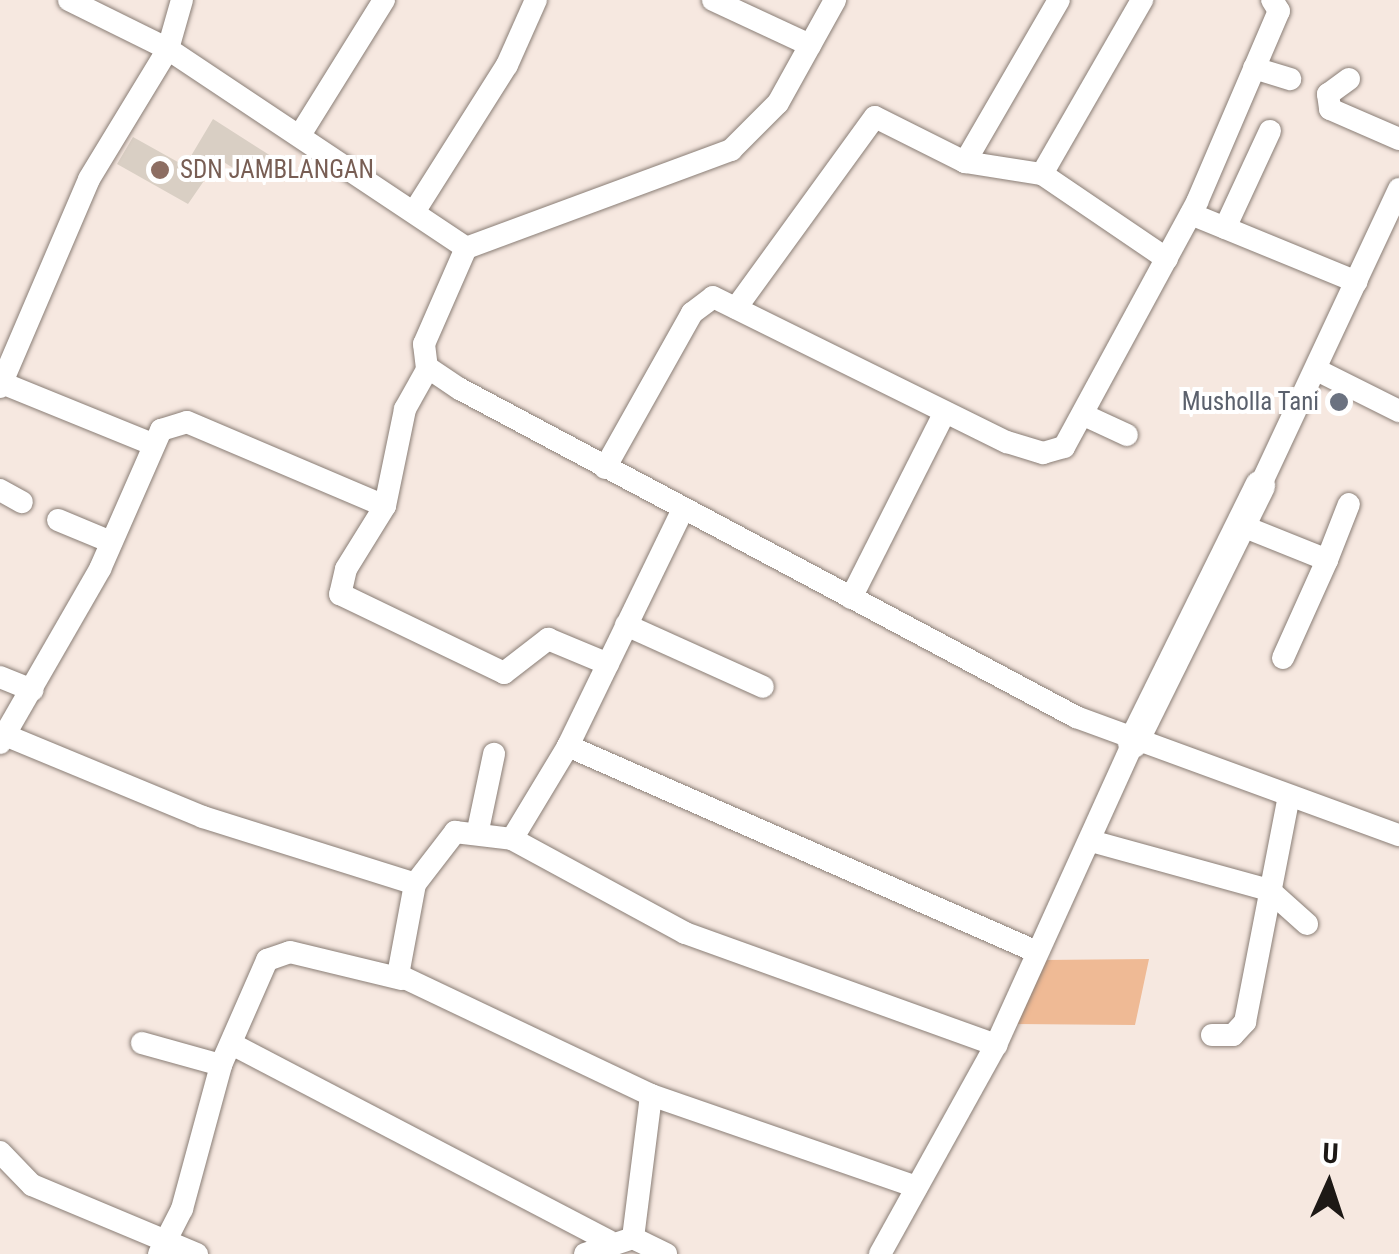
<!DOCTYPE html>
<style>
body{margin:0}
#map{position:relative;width:1399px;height:1254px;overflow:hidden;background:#f6e8e0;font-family:"Roboto Condensed",sans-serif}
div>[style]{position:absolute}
.green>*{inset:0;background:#efba95}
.building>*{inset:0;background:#d9cfc4}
.roads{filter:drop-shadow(0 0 2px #8a7e76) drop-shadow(0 0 2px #8a7e76)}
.minor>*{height:22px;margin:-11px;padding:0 11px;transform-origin:11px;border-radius:11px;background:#fff}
.major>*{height:30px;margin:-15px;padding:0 15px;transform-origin:15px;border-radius:15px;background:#fff}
.dots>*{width:28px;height:28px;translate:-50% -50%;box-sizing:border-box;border:5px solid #fff;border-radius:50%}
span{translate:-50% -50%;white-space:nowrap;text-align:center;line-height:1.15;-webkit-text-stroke:8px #fff;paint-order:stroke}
.education-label{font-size:25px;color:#785e54}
.left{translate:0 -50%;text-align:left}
.worship-label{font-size:25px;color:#5b616d}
.right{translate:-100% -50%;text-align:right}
.north{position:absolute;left:1279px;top:1134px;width:100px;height:100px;-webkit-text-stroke:8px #fff;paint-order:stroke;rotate:3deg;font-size:28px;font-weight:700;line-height:40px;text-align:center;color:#1d1916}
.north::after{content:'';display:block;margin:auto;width:35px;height:45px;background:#1d1916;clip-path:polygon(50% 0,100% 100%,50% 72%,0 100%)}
</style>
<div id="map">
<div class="green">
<i style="clip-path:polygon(1149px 959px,1135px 1025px,1012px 1024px,1043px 960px)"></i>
</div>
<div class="building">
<i style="clip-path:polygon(213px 119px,271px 156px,255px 182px,219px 159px,188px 204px,117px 164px,133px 137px,185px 166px)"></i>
</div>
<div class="roads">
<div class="minor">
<i style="left:69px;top:0;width:110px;rotate:26.3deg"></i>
<i style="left:168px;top:49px;width:358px;rotate:33.7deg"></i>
<i style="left:466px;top:248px;width:105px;rotate:113.6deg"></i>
<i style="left:424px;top:344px;width:23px;rotate:83deg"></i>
<i style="left:427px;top:367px;width:40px;rotate:34deg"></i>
<i style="left:460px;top:389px;width:698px;rotate:28.03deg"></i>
<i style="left:1076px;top:717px;width:344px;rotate:20.1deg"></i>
<i style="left:713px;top:0;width:107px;rotate:24.9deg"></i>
<i style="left:1254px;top:68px;width:38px;rotate:17deg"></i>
<i style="left:1349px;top:79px;width:26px;rotate:144deg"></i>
<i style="left:1328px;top:94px;width:15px;rotate:82deg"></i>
<i style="left:1330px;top:109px;width:75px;rotate:23.5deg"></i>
<i style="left:300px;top:135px;width:159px;rotate:-58.1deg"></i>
<i style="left:965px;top:162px;width:78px;rotate:8.9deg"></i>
<i style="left:1042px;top:174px;width:151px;rotate:34.2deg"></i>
<i style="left:1042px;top:174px;width:201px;rotate:-60.1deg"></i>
<i style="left:414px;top:212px;width:174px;rotate:-57.7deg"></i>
<i style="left:507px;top:65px;width:71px;rotate:-66deg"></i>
<i style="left:1191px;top:214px;width:179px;rotate:22.3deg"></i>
<i style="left:1225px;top:228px;width:107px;rotate:-65.1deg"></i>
<i style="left:466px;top:248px;width:283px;rotate:-20.3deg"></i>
<i style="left:731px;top:150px;width:66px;rotate:-45deg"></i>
<i style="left:778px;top:103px;width:118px;rotate:-61deg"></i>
<i style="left:736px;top:308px;width:236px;rotate:-54deg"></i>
<i style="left:875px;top:117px;width:101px;rotate:26.6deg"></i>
<i style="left:965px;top:162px;width:187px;rotate:-59.9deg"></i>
<i style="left:1317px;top:370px;width:92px;rotate:26.6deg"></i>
<i style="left:2px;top:383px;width:162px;rotate:22.1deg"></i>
<i style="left:0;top:387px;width:226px;rotate:-66.8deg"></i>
<i style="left:89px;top:179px;width:152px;rotate:-58.7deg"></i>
<i style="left:168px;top:49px;width:51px;rotate:-74.1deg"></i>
<i style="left:1086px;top:416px;width:45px;rotate:24.9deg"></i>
<i style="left:605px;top:468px;width:178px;rotate:-60.7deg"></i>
<i style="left:692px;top:313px;width:26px;rotate:-37deg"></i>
<i style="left:713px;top:297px;width:328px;rotate:26.3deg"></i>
<i style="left:1007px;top:442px;width:38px;rotate:17deg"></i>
<i style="left:1043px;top:453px;width:22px;rotate:-16deg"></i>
<i style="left:1064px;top:447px;width:279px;rotate:-61.5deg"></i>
<i style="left:1197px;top:202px;width:208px;rotate:-66.8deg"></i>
<i style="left:1279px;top:11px;width:13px;rotate:-122deg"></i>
<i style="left:1260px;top:486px;width:328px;rotate:-64.9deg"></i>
<i style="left:0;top:490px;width:25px;rotate:29deg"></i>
<i style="left:385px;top:506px;width:74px;rotate:121.8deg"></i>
<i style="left:346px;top:569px;width:26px;rotate:103deg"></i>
<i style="left:340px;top:594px;width:182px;rotate:25.7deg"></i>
<i style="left:504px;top:673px;width:56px;rotate:-37.7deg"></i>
<i style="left:548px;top:639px;width:65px;rotate:22.6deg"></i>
<i style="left:58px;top:520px;width:57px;rotate:22.5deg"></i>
<i style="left:1240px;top:525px;width:94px;rotate:21.9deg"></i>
<i style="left:1327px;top:560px;width:60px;rotate:-68.6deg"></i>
<i style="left:851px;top:598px;width:208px;rotate:-63.2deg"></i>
<i style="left:626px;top:625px;width:150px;rotate:24.3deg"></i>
<i style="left:1283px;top:658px;width:107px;rotate:-65.8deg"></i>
<i style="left:0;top:677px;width:35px;rotate:22deg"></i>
<i style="left:5px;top:735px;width:214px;rotate:22.5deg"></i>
<i style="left:203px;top:817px;width:222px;rotate:17.5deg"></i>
<i style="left:0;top:743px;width:201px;rotate:-60.1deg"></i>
<i style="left:100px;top:569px;width:152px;rotate:-66.3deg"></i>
<i style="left:161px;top:430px;width:27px;rotate:-17deg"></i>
<i style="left:187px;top:422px;width:215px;rotate:23deg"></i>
<i style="left:385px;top:506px;width:99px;rotate:-78.3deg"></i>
<i style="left:405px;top:409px;width:47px;rotate:-60.7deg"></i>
<i style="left:568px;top:746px;width:512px;rotate:23.71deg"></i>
<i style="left:478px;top:830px;width:78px;rotate:-78.1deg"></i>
<i style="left:512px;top:839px;width:109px;rotate:-58.9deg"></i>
<i style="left:568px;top:746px;width:261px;rotate:-64.1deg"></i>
<i style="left:1091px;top:841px;width:185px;rotate:15.4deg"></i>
<i style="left:1269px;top:890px;width:51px;rotate:41.8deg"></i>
<i style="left:1212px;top:1035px;width:21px"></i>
<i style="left:1233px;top:1035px;width:18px;rotate:-47deg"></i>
<i style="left:1245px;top:1022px;width:226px;rotate:-79deg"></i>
<i style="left:142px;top:1043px;width:82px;rotate:15.6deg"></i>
<i style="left:232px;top:1044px;width:425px;rotate:27.6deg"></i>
<i style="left:651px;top:1095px;width:281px;rotate:19.1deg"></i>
<i style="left:0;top:1152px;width:46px;rotate:45.9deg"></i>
<i style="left:32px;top:1185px;width:179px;rotate:22.7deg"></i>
<i style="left:633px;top:1238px;width:144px;rotate:-82.8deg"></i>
<i style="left:651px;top:1095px;width:280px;rotate:-154.6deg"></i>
<i style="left:398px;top:975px;width:93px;rotate:-79.4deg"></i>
<i style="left:415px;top:884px;width:66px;rotate:-52.4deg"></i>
<i style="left:455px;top:832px;width:57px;rotate:7deg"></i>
<i style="left:512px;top:839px;width:197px;rotate:28.5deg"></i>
<i style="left:685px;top:933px;width:331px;rotate:19.8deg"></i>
<i style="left:159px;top:1254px;width:51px;rotate:-62.9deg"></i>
<i style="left:182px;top:1209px;width:149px;rotate:-74.8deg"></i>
<i style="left:221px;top:1065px;width:115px;rotate:-66.3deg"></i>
<i style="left:267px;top:960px;width:24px;rotate:-19deg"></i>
<i style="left:290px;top:952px;width:115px;rotate:13.6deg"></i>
<i style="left:585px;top:1254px;width:51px;rotate:-18.4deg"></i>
<i style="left:633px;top:1238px;width:37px;rotate:26deg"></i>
<i style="left:880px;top:1254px;width:239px;rotate:-61deg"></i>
<i style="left:996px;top:1045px;width:332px;rotate:-65.6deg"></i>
</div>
<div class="major">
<i style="left:1133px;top:743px;width:287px;rotate:-63.7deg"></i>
</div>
</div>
<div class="dots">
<i style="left:160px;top:170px;background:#8d6e63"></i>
<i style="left:1339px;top:402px;background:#6b7280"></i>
</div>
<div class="education-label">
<span class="left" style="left:180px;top:170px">SDN JAMBLANGAN</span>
</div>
<div class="worship-label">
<span class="right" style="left:1319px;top:402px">Musholla Tani</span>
</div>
<div class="north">U</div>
</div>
